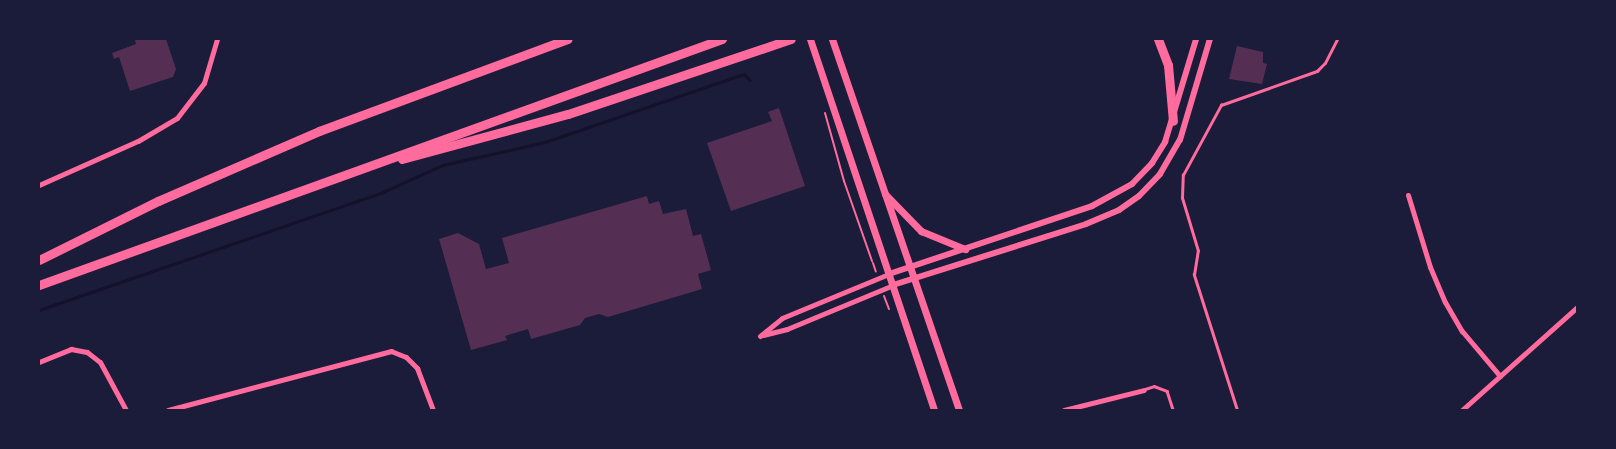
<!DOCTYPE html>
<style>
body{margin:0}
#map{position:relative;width:1616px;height:449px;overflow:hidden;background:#1b1b3a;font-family:Helvetica,sans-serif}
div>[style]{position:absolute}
.stream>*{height:2.5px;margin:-1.25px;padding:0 1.25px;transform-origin:1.25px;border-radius:1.25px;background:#12122b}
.building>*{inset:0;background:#542f53}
.path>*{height:2px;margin:-1px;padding:0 1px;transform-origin:1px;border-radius:1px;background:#ff6b9d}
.service>*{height:2.5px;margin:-1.25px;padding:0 1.25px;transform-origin:1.25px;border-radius:1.25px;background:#ff6b9d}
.minor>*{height:5px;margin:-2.5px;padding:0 2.5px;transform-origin:2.5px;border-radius:2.5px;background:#ff6b9d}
.tertiary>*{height:6px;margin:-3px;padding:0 3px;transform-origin:3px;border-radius:3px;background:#ff6b9d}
.secondary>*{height:7px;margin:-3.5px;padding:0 3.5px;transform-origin:3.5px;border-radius:3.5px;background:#ff6b9d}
.motorway>*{height:9px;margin:-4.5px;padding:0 4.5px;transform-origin:4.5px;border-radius:4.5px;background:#ff6b9d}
span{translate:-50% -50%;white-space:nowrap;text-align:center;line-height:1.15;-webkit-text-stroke:5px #1b1b3a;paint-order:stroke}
.frame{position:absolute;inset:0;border:40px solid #1b1b3a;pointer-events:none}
</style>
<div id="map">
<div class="stream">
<i style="left:39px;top:310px;width:364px;rotate:-18.9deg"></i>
<i style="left:383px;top:192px;width:66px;rotate:-24.2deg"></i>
<i style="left:443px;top:165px;width:105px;rotate:-12.7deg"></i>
<i style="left:545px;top:142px;width:210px;rotate:-18.9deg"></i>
<i style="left:744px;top:74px;width:8px;rotate:45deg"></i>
</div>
<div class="building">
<i style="clip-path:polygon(166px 39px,176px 69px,173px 77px,130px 91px,119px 57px,114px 59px,112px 53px,136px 44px,135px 40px,138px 39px)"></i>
<i style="clip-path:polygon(1237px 46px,1263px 52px,1263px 63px,1267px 64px,1262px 84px,1229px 79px)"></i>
<i style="clip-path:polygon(779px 108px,805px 186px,731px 211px,707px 143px,772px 121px,768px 112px)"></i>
<i style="clip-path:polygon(647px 196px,649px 204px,659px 201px,663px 214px,686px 209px,693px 236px,701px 234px,711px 270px,698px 274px,702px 289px,608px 317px,599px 314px,585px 318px,580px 325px,531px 339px,528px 329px,505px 336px,507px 340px,471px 350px,439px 239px,458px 233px,479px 244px,486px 269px,509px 263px,502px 238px)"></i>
</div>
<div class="path">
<i style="left:825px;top:113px;width:71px;rotate:74.4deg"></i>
<i style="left:844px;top:181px;width:85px;rotate:70.7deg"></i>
<i style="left:873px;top:263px;width:9px;rotate:72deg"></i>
<i style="left:884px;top:296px;width:14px;rotate:69deg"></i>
</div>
<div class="service">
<i style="left:1145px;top:389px;width:9px;rotate:-18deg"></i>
<i style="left:1154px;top:386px;width:14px;rotate:21deg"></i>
<i style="left:1167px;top:391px;width:20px;rotate:72deg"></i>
<i style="left:1237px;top:410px;width:142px;rotate:-107.7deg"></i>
<i style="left:1194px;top:275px;width:24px;rotate:-81deg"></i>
<i style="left:1198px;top:251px;width:55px;rotate:-106.8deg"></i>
<i style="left:1182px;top:198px;width:23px;rotate:-88deg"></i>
<i style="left:1183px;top:175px;width:80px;rotate:-61.5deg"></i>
<i style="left:1221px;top:105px;width:102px;rotate:-19.5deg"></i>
<i style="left:1317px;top:71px;width:11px;rotate:-45deg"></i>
<i style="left:1325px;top:63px;width:27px;rotate:-63deg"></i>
</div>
<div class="minor">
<i style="left:39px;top:185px;width:108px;rotate:-24deg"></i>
<i style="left:138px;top:141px;width:45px;rotate:-30.5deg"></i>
<i style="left:177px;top:118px;width:44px;rotate:-52.4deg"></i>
<i style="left:204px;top:83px;width:46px;rotate:-73.5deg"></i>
<i style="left:1408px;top:195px;width:75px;rotate:73deg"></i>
<i style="left:1430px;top:267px;width:38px;rotate:67deg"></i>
<i style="left:1445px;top:302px;width:34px;rotate:60deg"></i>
<i style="left:1462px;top:331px;width:59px;rotate:49.8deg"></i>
<i style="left:763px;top:335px;width:25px;rotate:-14deg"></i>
<i style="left:787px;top:329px;width:115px;rotate:-22.5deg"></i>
<i style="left:760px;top:336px;width:28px;rotate:-39deg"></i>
<i style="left:782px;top:318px;width:116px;rotate:-22.4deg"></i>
<i style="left:39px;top:362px;width:35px;rotate:-22deg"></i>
<i style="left:71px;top:349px;width:16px;rotate:11deg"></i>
<i style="left:87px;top:352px;width:16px;rotate:38deg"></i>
<i style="left:100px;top:362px;width:55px;rotate:61.6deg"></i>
<i style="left:168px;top:410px;width:231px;rotate:-14.8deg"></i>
<i style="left:391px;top:351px;width:16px;rotate:22deg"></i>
<i style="left:406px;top:357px;width:16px;rotate:45deg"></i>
<i style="left:417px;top:368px;width:45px;rotate:69.1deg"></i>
<i style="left:1064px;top:410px;width:82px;rotate:-14deg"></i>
<i style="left:1462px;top:410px;width:154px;rotate:-41.8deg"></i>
</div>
<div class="tertiary">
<i style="left:889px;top:274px;width:214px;rotate:-18.5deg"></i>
<i style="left:1092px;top:206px;width:46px;rotate:-28.8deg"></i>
<i style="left:1132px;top:184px;width:29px;rotate:-46deg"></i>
<i style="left:1152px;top:163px;width:25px;rotate:-58deg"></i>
<i style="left:1165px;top:142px;width:108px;rotate:-73.2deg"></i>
<i style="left:893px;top:285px;width:202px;rotate:-17.5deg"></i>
<i style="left:1086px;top:224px;width:36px;rotate:-23deg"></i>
<i style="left:1119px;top:210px;width:24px;rotate:-35deg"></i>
<i style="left:1139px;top:196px;width:30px;rotate:-46deg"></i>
<i style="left:1160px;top:174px;width:39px;rotate:-60deg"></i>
<i style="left:1180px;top:140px;width:105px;rotate:-73.5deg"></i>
</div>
<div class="secondary">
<i style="left:810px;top:39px;width:391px;rotate:71.5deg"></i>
<i style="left:832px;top:39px;width:392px;rotate:71.1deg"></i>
<i style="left:885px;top:194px;width:52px;rotate:45.8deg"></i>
<i style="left:921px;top:231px;width:48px;rotate:22.2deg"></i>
</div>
<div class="motorway">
<i style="left:1158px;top:39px;width:28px;rotate:69deg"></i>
<i style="left:1168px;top:65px;width:56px;rotate:84.9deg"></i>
<i style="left:402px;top:159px;width:172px;rotate:-15.2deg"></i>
<i style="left:568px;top:114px;width:235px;rotate:-18.6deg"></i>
<i style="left:39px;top:260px;width:133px;rotate:-26.4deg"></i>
<i style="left:158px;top:201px;width:176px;rotate:-23.5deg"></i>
<i style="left:319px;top:131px;width:265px;rotate:-20.3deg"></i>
<i style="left:39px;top:285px;width:726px;rotate:-19.81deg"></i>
</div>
<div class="frame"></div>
</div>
